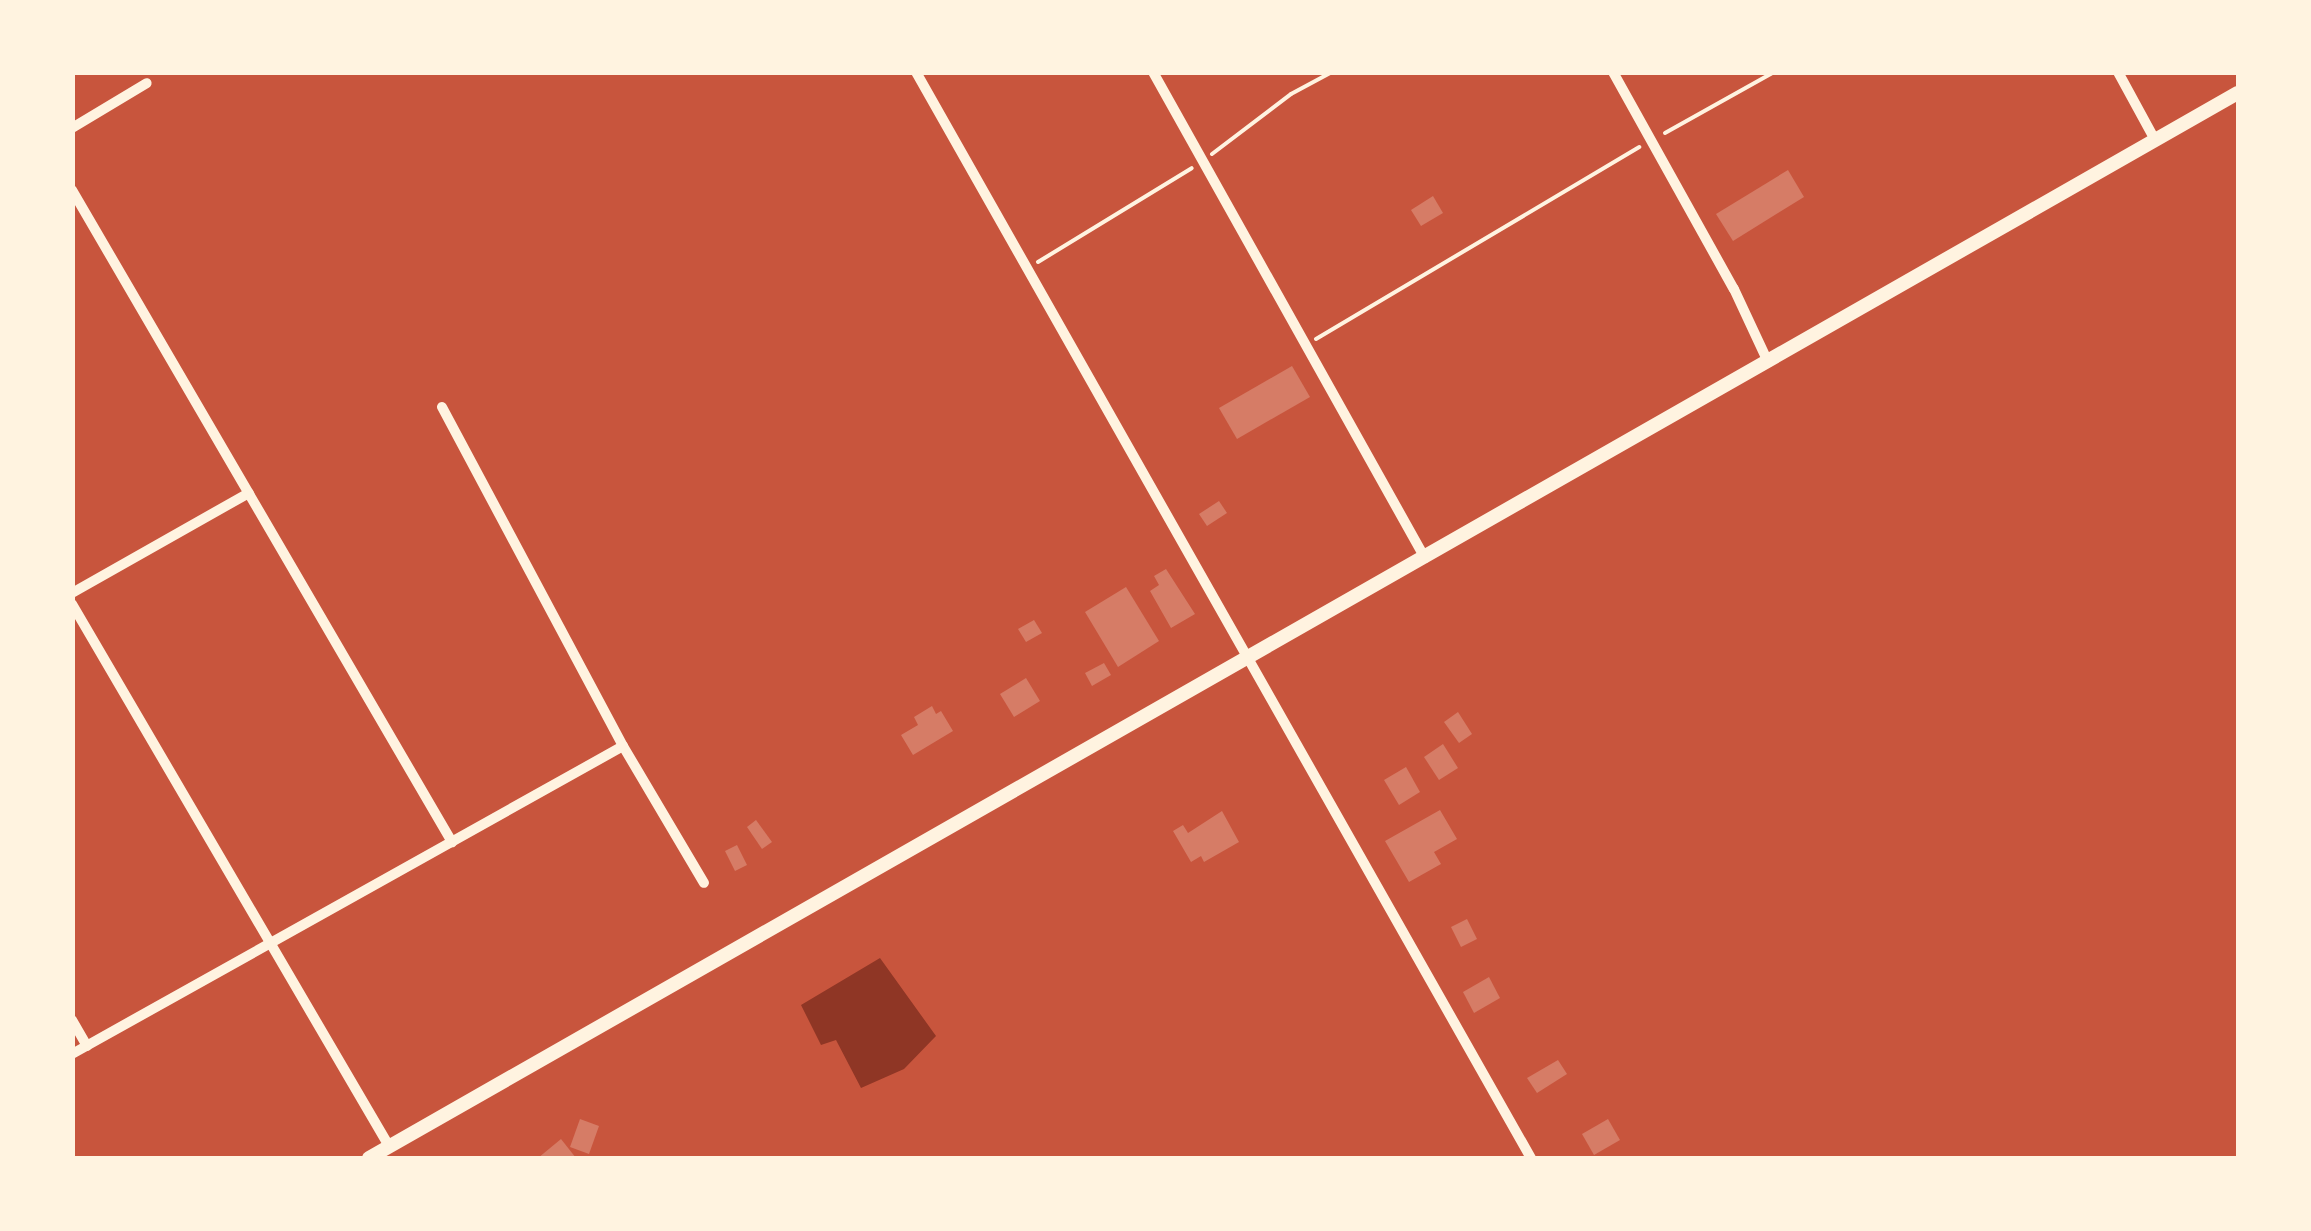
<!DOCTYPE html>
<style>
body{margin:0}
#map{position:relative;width:2311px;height:1231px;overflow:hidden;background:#c8553d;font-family:"DejaVu Sans",sans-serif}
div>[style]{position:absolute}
.water>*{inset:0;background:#8f3625}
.building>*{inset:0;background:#d67c66}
.path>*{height:4px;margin:-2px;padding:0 2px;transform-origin:2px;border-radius:2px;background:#fff3e0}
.minor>*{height:10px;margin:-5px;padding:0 5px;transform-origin:5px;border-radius:5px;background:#fff3e0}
.tertiary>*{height:14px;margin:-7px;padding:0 7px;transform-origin:7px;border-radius:7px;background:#fff3e0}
span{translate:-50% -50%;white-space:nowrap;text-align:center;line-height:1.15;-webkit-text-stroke:9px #fff3e0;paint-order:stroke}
.frame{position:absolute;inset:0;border:75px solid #fff3e0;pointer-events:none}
</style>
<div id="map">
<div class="water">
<i style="clip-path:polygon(880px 958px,936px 1036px,904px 1069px,861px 1088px,836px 1040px,821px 1045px,801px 1005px)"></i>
</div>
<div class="building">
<i style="clip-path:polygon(1788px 170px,1804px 197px,1733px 241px,1716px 214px)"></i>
<i style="clip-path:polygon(1433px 196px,1443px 213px,1421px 226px,1411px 210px)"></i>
<i style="clip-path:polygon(1292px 366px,1310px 397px,1237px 439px,1219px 408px)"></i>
<i style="clip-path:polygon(1219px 501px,1227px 513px,1207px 526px,1199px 514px)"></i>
<i style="clip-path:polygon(1166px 569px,1195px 614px,1171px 628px,1150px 591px,1159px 585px,1154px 576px)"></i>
<i style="clip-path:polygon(1126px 587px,1159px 641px,1118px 667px,1085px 612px)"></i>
<i style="clip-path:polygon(1034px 620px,1042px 633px,1026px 642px,1018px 629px)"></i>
<i style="clip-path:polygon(1104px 663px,1111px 675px,1092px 686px,1085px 673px)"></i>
<i style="clip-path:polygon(1026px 678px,1040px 701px,1014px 717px,1000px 694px)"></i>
<i style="clip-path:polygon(932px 706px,936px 714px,941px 711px,953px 731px,913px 755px,901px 735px,918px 725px,914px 717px)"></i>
<i style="clip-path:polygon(1458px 712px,1472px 734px,1459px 743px,1444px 722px)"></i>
<i style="clip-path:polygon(1443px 744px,1458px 768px,1439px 780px,1424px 757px)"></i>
<i style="clip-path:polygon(1406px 767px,1420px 792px,1399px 805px,1384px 780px)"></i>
<i style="clip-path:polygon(1440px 810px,1457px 839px,1434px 852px,1441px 864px,1409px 882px,1385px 841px)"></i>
<i style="clip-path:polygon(1222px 811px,1239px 842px,1204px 862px,1201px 856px,1191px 862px,1173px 831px,1183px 825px,1188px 833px)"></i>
<i style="clip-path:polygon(756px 820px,772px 842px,762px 849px,747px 827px)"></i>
<i style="clip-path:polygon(737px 845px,747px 865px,735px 871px,725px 851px)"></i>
<i style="clip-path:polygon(1467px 919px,1477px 939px,1461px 947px,1451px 927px)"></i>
<i style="clip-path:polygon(1489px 977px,1500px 998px,1474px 1013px,1463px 992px)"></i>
<i style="clip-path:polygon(1558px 1060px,1567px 1074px,1537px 1093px,1527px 1078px)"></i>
<i style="clip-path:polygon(580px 1119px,599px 1126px,589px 1154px,570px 1147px)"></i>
<i style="clip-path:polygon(1608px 1119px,1620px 1140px,1594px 1155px,1582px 1134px)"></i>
<i style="clip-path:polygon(561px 1139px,576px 1158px,538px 1158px)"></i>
</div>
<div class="path">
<i style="left:1665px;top:133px;width:125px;rotate:-29.2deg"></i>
<i style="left:1212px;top:154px;width:99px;rotate:-37.2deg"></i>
<i style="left:1291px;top:94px;width:47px;rotate:-28.2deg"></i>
<i style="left:1038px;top:262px;width:180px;rotate:-31.4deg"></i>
<i style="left:1316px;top:339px;width:376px;rotate:-30.7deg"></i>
</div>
<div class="minor">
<i style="left:916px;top:72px;width:1248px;rotate:60.48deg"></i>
<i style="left:1153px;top:72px;width:557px;rotate:60.77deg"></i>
<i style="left:1613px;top:72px;width:248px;rotate:60.9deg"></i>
<i style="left:1734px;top:289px;width:81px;rotate:65deg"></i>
<i style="left:2118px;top:72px;width:77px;rotate:61.4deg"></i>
<i style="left:72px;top:128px;width:87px;rotate:-31deg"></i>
<i style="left:72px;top:190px;width:755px;rotate:59.77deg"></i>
<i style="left:442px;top:407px;width:384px;rotate:61.9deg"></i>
<i style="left:623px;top:746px;width:159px;rotate:59.4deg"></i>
<i style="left:72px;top:593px;width:203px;rotate:-29.5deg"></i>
<i style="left:72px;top:604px;width:628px;rotate:59.68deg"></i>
<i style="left:72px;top:1020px;width:30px;rotate:60deg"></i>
<i style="left:72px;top:1054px;width:631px;rotate:-29.2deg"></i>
</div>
<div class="tertiary">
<i style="left:369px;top:1158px;width:2151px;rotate:-29.68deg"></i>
</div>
<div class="frame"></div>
</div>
